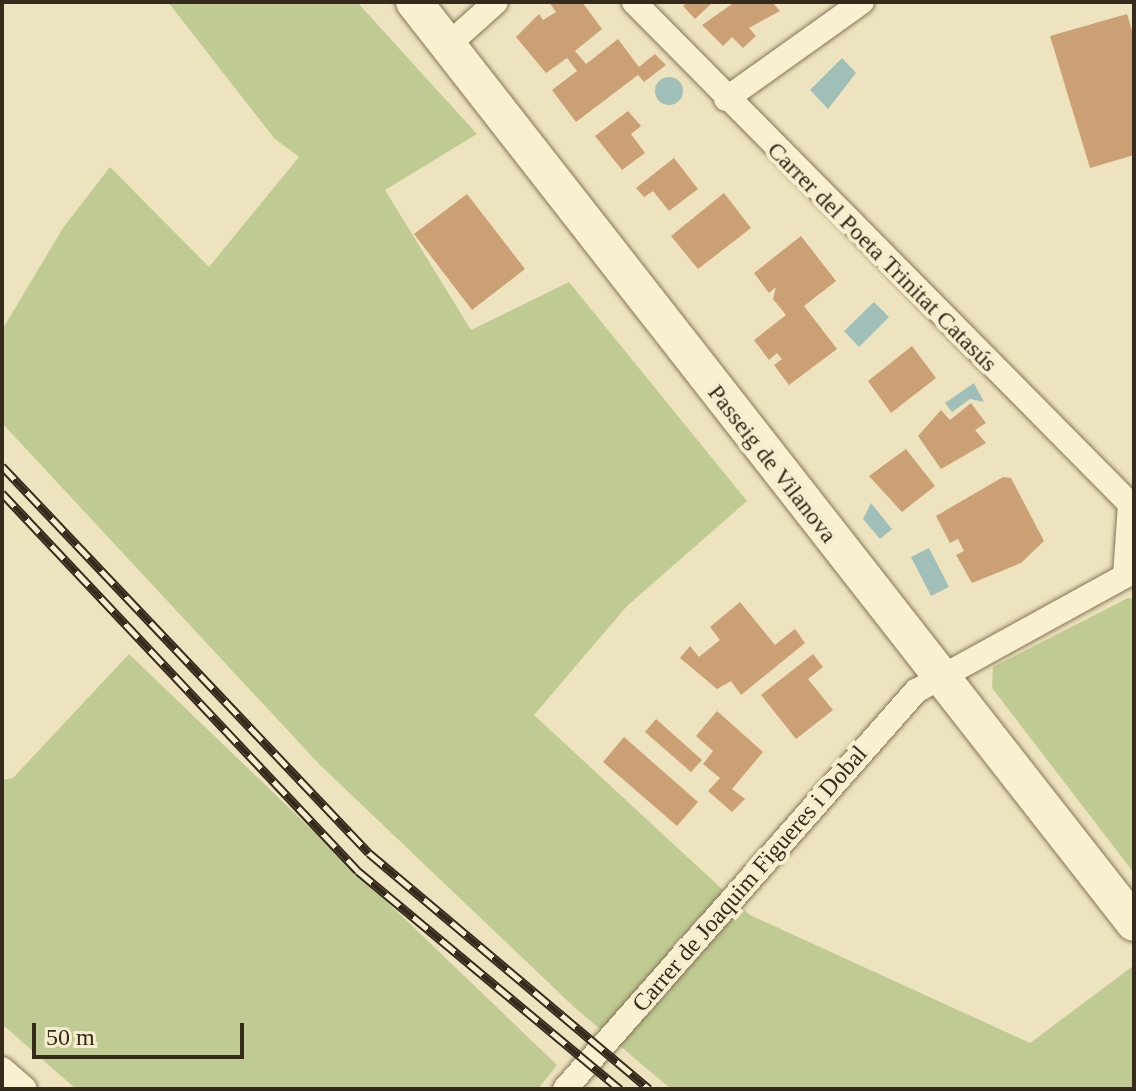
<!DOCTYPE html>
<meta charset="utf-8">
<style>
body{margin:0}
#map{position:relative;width:1136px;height:1091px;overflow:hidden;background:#ede3be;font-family:Georgia,serif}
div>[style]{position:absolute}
.green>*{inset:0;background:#bfcb92}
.water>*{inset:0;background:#a1bfb9}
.round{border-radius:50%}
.building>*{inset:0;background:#cba074}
.roads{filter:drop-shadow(0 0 2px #857457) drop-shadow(0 0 2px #857457)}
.street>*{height:24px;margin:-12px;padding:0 12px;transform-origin:12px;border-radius:12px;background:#f8f0d1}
.secondary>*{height:36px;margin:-18px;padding:0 18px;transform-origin:18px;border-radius:18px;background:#f8f0d1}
.rail>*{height:9px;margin-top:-4.5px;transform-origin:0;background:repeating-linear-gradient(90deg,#f5edcd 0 18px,#352a1c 0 36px);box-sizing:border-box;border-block:2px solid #352a1c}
span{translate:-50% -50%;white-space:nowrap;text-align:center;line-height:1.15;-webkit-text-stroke:8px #f5edcd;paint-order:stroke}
.street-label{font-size:24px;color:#352a1c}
.frame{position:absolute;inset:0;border:4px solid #352a1c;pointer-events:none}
.scale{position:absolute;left:32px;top:1023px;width:212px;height:36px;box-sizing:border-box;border:4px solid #352a1c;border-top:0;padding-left:10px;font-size:24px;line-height:28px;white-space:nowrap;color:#352a1c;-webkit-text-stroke:6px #f5edcd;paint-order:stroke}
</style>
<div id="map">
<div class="green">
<i style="clip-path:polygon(168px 2px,357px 2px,477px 134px,385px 190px,471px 330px,569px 282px,747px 501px,627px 606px,534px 715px,750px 915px,1030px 1043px,1133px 966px,1134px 1089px,671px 1089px,574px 1007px,319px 764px,2px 423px,2px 330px,63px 228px,110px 167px,209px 267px,299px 157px,274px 138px)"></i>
<i style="clip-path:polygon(1128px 598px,1134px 599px,1134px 873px,992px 688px,993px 667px)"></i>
<i style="clip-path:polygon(129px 654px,557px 1065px,538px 1089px,76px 1089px,2px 1024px,2px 780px,13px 778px)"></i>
</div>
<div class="water">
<i style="clip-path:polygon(842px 58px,856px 73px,828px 109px,810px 90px)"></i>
<i class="round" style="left:655px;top:77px;width:28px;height:28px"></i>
<i style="clip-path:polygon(874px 302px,889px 317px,859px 347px,844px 331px)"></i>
<i style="clip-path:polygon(974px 383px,984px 402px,970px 399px,952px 412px,945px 403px)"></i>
<i style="clip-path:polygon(871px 503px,892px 529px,880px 539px,863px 519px)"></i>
<i style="clip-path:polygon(929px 548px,949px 587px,931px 596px,911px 557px)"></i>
</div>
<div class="building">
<i style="clip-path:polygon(549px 2px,582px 2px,602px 29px,575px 51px,586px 64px,618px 39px,639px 67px,655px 54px,666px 65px,644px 82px,638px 75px,576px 122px,552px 90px,577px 71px,571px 63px,567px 58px,546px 73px,516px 37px,539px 14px,543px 20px,556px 12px)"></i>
<i style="clip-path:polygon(687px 2px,713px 2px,695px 19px,683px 6px)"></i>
<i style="clip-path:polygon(735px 2px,772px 2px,780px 11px,749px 28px,756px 36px,743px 48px,732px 37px,723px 46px,702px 25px)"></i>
<i style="clip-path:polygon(1127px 14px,1134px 37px,1134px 155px,1090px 168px,1050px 36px)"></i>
<i style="clip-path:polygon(628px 111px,641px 126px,631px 134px,645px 153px,622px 170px,595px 136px)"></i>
<i style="clip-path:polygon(674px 158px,698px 189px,669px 211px,653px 191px,644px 197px,636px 188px)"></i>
<i style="clip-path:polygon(724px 193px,751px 228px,698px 269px,671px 236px)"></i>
<i style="clip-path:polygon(467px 194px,525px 269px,472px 310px,414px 234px)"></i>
<i style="clip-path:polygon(801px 236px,836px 281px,804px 306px,837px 349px,789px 385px,774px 365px,782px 359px,777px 353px,769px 360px,754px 340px,786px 315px,773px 299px,776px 287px,769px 293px,754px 273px)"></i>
<i style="clip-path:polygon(912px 346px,936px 378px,891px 413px,868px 381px)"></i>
<i style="clip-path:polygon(971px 403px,986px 423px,975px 430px,986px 443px,941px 469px,918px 436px,941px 410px,950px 420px)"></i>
<i style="clip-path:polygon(906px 449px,935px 486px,902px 512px,869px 476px)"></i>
<i style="clip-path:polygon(1003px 477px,1011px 478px,1044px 541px,1021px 563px,972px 583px,956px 555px,964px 551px,958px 539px,950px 543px,936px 516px)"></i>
<i style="clip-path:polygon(740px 602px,775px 645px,795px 629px,805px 643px,741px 695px,731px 681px,717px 689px,680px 658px,690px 646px,699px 657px,720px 640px,710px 627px)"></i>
<i style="clip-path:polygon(813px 654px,823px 667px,808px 679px,833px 710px,796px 739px,761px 695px)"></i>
<i style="clip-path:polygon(717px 711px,763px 752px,732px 789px,745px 799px,732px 812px,708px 791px,720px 778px,703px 764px,713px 751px,696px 736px)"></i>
<i style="clip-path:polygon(656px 719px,702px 760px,691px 772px,645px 732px)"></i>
<i style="clip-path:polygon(624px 737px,698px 802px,677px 826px,603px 762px)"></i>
</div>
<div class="roads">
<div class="street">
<i style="left:634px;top:2px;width:711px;rotate:45.34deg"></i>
<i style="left:448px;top:45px;width:64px;rotate:-41.9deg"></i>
<i style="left:726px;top:99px;width:167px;rotate:-35.5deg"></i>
<i style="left:1125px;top:576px;width:71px;rotate:-86deg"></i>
<i style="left:2px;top:1069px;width:30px;rotate:41deg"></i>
<i style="left:565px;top:1089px;width:531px;rotate:-48.59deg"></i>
<i style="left:916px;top:691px;width:249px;rotate:-28.8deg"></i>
</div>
<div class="secondary">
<i style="left:414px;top:2px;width:1169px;rotate:51.98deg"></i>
</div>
</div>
<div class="rail">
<i style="left:2px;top:466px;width:533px;rotate:46.52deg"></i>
<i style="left:369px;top:853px;width:366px;rotate:40.1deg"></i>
<i style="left:2px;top:493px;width:519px;rotate:46.72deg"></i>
<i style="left:358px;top:871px;width:341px;rotate:39.8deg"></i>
</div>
<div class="street-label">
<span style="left:882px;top:257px;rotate:45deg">Carrer del Poeta Trinitat Catasús</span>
<span style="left:772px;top:464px;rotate:52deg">Passeig de Vilanova</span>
<span style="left:750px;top:879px;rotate:-49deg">Carrer de Joaquim Figueres i Dobal</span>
</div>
<div class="frame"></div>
<div class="scale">50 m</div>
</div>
